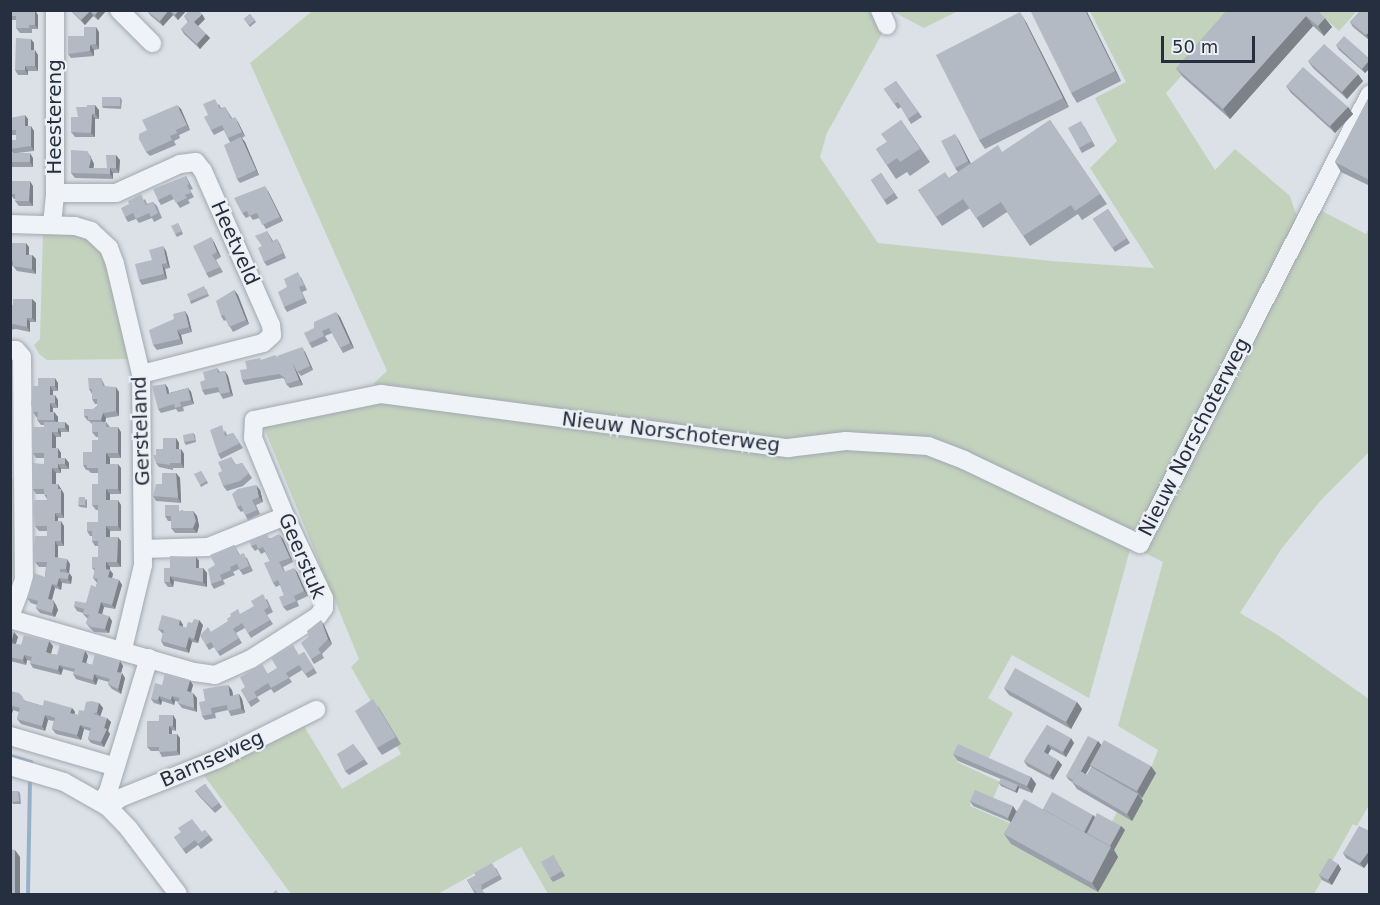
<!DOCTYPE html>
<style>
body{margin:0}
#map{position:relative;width:1380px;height:905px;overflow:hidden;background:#dce1e7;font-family:"DejaVu Sans",sans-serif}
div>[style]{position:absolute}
.green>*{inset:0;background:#c3d2bd}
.stream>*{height:4px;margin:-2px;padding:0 2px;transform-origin:2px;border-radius:2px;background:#95b1ca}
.roads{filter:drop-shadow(0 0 2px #a1a8b1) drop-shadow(0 0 2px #a1a8b1)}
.minor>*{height:18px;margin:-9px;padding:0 9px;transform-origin:9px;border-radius:9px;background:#eff2f6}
.wall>*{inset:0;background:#9aa0a9}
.shaded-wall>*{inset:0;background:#7d8289}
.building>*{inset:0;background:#b3bac4}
span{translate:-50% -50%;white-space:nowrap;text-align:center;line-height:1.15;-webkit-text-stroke:4.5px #ecf0f5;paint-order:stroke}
.street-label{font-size:20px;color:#252f3f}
.frame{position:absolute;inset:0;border:12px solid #252f3f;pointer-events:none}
.scale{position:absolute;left:1161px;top:36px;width:94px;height:27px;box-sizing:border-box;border:3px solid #252f3f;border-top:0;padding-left:8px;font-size:18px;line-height:21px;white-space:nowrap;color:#252f3f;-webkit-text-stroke:4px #ecf0f5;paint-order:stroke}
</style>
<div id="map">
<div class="green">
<i style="clip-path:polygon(312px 11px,875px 11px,884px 30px,827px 133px,820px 157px,878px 243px,1051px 261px,1154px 268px,1090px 168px,1117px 141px,1095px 98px,1126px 82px,1090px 11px,1240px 11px,1166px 93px,1215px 170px,1235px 149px,1290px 196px,1297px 217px,1136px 536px,940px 440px,888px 434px,785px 444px,397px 386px,396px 391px,377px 390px,374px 383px,387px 371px,250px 63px)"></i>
<i style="clip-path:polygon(892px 11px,958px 11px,924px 28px)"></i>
<i style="clip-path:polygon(1317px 11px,1357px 11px,1339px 31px)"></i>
<i style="clip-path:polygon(1318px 209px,1366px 234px,1369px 228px,1369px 452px,1322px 499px,1282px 548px,1240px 613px,1276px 634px,1369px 699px,1369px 805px,1357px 826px,1353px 824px,1314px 894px,548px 894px,521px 847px,438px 894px,291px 894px,203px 774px,301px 721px,342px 789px,401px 754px,351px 667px,359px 659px,262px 423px,363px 397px,767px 454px,889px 445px,932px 451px,1131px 546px,1089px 698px,1012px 655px,988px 698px,1013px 713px,987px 761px,962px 750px,957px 762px,1000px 782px,993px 799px,976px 792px,970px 806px,1010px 823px,1017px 810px,1031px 814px,1096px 852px,1135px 778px,1145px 783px,1158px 750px,1118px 726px,1163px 562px,1141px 551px)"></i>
<i style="clip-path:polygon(43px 232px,73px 232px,100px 245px,108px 261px,130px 359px,47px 360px,39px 354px,34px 345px,40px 339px)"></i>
<i style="clip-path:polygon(10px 479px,14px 479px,14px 569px,11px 590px)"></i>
</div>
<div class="stream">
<i style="left:10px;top:756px;width:22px;rotate:16deg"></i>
<i style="left:28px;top:894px;width:112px;rotate:-89deg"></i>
</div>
<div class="roads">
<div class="minor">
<i style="left:119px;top:10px;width:47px;rotate:45deg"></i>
<i style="left:880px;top:10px;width:17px;rotate:66deg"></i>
<i style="left:55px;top:193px;width:61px"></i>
<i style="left:116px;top:193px;width:70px;rotate:-24.4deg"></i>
<i style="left:180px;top:164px;width:16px;rotate:-7deg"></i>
<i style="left:196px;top:162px;width:11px;rotate:52deg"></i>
<i style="left:203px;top:171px;width:168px;rotate:66.2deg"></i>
<i style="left:271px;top:325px;width:10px;rotate:84deg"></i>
<i style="left:272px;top:335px;width:12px;rotate:138deg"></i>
<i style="left:263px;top:343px;width:126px;rotate:165.7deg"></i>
<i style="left:10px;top:224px;width:65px;rotate:1.8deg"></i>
<i style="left:75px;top:226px;width:17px;rotate:17deg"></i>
<i style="left:91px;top:231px;width:25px;rotate:43deg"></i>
<i style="left:109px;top:248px;width:17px;rotate:69deg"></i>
<i style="left:115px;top:264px;width:113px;rotate:76.7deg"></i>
<i style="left:141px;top:374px;width:191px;rotate:89.4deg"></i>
<i style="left:143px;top:565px;width:86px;rotate:103.4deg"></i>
<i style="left:52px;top:224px;width:31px;rotate:-84deg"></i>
<i style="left:55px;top:193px;width:183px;rotate:-90deg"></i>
<i style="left:10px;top:350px;width:6px"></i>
<i style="left:16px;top:350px;width:9px;rotate:49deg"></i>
<i style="left:22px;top:357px;width:223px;rotate:89.5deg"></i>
<i style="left:24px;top:580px;width:40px;rotate:111deg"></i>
<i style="left:143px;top:549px;width:65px;rotate:-1.8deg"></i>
<i style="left:208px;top:547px;width:83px;rotate:-21.9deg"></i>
<i style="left:10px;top:619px;width:191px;rotate:16.1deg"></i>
<i style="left:194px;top:672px;width:21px;rotate:8deg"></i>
<i style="left:215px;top:675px;width:39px;rotate:-24deg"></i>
<i style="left:251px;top:659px;width:80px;rotate:-32.7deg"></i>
<i style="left:318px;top:616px;width:10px;rotate:-53deg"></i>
<i style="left:324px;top:608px;width:10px;rotate:-90deg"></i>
<i style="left:324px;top:598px;width:91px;rotate:-115.4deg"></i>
<i style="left:285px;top:516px;width:84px;rotate:-112.3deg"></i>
<i style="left:253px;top:438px;width:18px;rotate:-87deg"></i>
<i style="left:254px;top:420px;width:130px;rotate:-11.6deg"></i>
<i style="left:381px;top:394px;width:411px;rotate:7.6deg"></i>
<i style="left:788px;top:448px;width:58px;rotate:-6.9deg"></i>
<i style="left:846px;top:441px;width:82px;rotate:3.5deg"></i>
<i style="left:928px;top:446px;width:39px;rotate:21deg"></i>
<i style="left:964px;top:460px;width:195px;rotate:25.5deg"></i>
<i style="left:1140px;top:544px;width:505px;rotate:-62.93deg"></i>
<i style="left:10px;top:736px;width:110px;rotate:16.3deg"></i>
<i style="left:10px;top:766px;width:56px;rotate:16.5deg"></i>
<i style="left:64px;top:782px;width:51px;rotate:29.6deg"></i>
<i style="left:108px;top:807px;width:30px;rotate:46deg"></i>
<i style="left:129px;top:829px;width:81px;rotate:53deg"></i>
<i style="left:101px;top:802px;width:12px;rotate:-55deg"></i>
<i style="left:108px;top:792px;width:140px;rotate:-73deg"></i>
<i style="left:108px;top:807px;width:15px;rotate:-37deg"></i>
<i style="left:120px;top:798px;width:105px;rotate:-21.7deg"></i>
<i style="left:218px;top:759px;width:110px;rotate:-26.6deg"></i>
</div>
</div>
<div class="wall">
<i style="clip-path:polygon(10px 10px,38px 15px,38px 29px,32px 29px,32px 33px,20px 33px,16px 28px,16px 20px,12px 20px,10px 19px)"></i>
<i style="clip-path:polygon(70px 10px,106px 10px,106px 11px,98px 20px,93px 16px,85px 25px)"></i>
<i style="clip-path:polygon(148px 10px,187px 10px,178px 20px,173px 15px,163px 26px,151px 16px,147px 11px)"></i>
<i style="clip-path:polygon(1086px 10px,1121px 81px,1077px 103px,1071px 93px)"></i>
<i style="clip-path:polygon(1317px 10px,1332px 27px,1324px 36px,1313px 26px,1230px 119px,1183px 77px,1176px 68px)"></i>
<i style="clip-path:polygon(1361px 10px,1369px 40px,1353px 27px,1350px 22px)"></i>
<i style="clip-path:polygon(250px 14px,256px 22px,250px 27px,244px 19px)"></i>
<i style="clip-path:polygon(184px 16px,205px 19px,198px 26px,210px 38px,200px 49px,184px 34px,181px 29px,188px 22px)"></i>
<i style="clip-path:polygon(1026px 22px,1069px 107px,985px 149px,979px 140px)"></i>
<i style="clip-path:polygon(99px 32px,99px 49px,94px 50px,94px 56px,71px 58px,68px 54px,84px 36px)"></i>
<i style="clip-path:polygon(34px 43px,34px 50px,38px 55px,38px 71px,28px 71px,28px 75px,18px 75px,15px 70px)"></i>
<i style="clip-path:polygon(1336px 45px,1370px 59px,1370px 68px,1365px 73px,1339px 50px)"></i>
<i style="clip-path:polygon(1308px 61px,1363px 81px,1347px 99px,1313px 68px)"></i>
<i style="clip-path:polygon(896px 81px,922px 117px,911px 124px,901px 107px,898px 109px,884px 89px)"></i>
<i style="clip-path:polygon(1286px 86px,1348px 107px,1353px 114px,1335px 133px,1291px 93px)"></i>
<i style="clip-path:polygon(1370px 95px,1370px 186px,1341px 172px,1335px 162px)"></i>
<i style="clip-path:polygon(120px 97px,122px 100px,121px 109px,103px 108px,102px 106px)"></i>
<i style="clip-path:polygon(219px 104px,221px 108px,225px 107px,232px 118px,238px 122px,245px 136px,242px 138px,245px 142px,259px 175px,240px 183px,237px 179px,230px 142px,224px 130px,214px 135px,211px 130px,208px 115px)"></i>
<i style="clip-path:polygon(181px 109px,190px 130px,179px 135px,180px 138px,174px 141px,176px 145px,150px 156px,146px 152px,147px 130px)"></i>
<i style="clip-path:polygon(99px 110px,99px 119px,95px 119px,95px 137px,75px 137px,71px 132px,78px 117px)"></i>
<i style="clip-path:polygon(10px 118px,28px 119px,28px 126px,34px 131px,34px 151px,17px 153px,33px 158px,33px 167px,11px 167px,10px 153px,13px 153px,10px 149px,16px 140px,16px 135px,10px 135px)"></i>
<i style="clip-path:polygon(901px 120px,930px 162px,910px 176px,907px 172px,896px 179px,876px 149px,887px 142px)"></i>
<i style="clip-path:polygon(1050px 120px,1107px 204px,1082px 220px,1078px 214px,1030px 246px,1007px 212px,983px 228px,970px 208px,942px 226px,918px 190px,949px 178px,958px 172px,955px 168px,958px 139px,971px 164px,1003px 152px)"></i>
<i style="clip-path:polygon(1084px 126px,1095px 146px,1082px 153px,1079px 148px)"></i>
<i style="clip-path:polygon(90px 155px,94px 164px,93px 168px,107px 168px,120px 160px,119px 173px,113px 173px,113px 179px,75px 178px,71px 173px)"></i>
<i style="clip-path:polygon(881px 173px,898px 198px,887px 205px,871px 180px)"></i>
<i style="clip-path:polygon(186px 176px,193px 189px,190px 190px,194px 197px,188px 200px,190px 203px,180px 208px,174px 199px,161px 205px,158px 200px)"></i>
<i style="clip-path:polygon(33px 186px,33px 206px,19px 206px,15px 201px,15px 199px,14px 199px,10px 194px)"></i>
<i style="clip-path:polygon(268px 191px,283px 221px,266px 229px,259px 218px,253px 220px,250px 216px,246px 218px,242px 213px)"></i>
<i style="clip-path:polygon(145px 199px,147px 204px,153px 202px,157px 206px,162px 218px,154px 222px,152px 218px,139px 223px,136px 219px,128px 222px,125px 217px)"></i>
<i style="clip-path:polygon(1108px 209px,1130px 243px,1115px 252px,1093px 219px)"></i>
<i style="clip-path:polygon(178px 223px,183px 234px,177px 237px,175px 234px)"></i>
<i style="clip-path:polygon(267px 231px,273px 241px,277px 239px,280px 244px,286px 258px,267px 266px,264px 262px,262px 246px)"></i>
<i style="clip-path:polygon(214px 242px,221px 257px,216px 260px,223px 272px,209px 278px,206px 273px)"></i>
<i style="clip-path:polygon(10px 243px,29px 247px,29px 255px,32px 255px,36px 259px,36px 274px,17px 271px,13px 266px,10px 265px)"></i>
<i style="clip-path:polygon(166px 251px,170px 268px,165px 269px,167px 279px,142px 285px,139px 280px,152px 260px)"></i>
<i style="clip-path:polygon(301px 277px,307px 290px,302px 292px,307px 303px,287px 312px,284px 307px,287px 287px)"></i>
<i style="clip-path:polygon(206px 289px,209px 296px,191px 304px,190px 301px)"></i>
<i style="clip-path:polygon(234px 290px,238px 295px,249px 324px,233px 332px,226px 320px,224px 321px,221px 316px)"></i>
<i style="clip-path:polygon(32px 299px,36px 303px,36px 322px,30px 322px,30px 332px,16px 329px,10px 330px,10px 305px,13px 305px)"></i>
<i style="clip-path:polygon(185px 311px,188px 316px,192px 332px,181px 335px,183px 344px,157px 350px,153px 345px,174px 319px)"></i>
<i style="clip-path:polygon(340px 317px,354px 348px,343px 353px,332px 333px,325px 336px,328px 341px,312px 348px,309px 343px,314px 328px)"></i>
<i style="clip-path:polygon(305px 352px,313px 370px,301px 376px,297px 371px,303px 385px,290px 388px,286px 384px,285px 380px,283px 378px,245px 385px,242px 380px,247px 369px,261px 360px,278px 358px)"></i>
<i style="clip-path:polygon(217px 368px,220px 372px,225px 371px,228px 376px,233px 396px,223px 399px,219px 392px,205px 395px,202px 390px,205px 380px)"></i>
<i style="clip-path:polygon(101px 378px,105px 386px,119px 392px,119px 416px,106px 418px,105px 422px,106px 422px,110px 427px,121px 432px,121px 458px,110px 458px,110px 464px,121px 468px,121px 494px,110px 494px,110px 500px,121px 505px,121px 531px,110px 531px,110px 537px,121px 541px,121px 567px,110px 567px,110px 570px,113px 574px,112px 578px,119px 580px,122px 585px,115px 609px,104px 607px,102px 614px,112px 621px,109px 633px,94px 632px,90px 628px,86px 623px,88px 619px,83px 614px,83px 613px,77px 611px,74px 606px,86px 603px,96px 587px,97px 583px,93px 578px,95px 571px,92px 568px,98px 557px,98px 546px,95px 546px,92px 541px,92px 536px,90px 536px,87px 531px,98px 522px,98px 510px,96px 510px,92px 505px,98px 484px,98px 473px,91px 473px,88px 470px,86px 470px,83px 465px,92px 452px,98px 440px,98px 437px,96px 437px,92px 432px,92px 424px,89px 421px,88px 421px,84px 416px,97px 406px,97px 404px,95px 404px,92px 399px,92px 394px,89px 389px)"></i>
<i style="clip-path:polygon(58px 383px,58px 391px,53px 391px,53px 395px,58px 400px,58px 408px,53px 408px,53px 412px,54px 412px,58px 417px,58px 422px,69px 426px,69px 432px,61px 432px,61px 437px,56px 437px,56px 448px,61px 453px,61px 458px,65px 458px,69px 463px,69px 469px,61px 469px,61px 473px,56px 473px,56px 484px,58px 484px,64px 494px,64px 518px,58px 518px,58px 521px,64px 526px,64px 546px,58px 546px,58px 558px,70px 564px,69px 573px,72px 577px,71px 584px,62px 583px,61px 590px,55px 588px,52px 600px,56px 605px,58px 610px,55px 617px,40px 613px,36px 608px,37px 605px,31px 603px,27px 598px,45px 577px,46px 567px,39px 567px,35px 562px,47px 536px,47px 531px,39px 531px,35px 526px,47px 499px,44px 494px,36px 494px,33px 489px,44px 464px,44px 458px,36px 458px,33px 453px,44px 427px,44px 425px,41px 425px,37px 420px,37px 417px,36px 417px,33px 412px,38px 386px)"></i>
<i style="clip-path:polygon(165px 384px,168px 388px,169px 393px,188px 388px,191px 392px,194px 404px,183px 407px,184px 411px,178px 412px,176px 409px,161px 413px,158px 409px)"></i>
<i style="clip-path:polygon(225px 430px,227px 435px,233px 433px,243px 448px,221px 459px,218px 454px)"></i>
<i style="clip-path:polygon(193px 433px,195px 435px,196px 442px,186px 445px,184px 442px)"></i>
<i style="clip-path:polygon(176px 438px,179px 443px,179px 449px,181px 449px,184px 454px,184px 468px,173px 468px,173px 470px,159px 467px,156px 463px,156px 455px)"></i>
<i style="clip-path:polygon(231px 457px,236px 465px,242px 463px,252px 478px,243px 486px,227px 491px,223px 486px,222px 471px)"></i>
<i style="clip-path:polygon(201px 471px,208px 483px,201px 487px,200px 485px)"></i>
<i style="clip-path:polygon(176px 473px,180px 478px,181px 503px,156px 501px,153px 496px,162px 484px)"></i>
<i style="clip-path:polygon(260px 490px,263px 502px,256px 505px,260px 514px,248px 520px,243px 511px,241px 512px,237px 507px)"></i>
<i style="clip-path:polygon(87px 499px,87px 508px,80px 507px,78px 505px)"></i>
<i style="clip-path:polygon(183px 510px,183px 511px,193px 511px,197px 516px,199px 526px,197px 533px,175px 533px,171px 528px,171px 521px,168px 521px,165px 516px)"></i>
<i style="clip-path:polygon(270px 538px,283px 539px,293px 562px,283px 567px,285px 572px,297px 572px,308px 596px,297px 601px,299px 606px,287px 611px,283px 607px,284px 595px,280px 585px,276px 587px,273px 583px,270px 561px,265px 552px,261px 554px,258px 549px,255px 551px,251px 546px)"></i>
<i style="clip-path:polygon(234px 545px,240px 555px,247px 558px,253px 571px,243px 575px,239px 569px,233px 572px,235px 575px,223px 580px,225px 584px,214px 589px,211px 584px,215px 565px)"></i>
<i style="clip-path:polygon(196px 557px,199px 561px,199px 568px,203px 568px,207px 573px,207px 587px,174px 581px,173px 587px,168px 587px,164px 582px,170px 568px)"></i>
<i style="clip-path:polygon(267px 599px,273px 612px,267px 615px,273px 624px,251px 638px,245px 628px,236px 633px,242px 643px,220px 656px,214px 647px,209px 650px,200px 635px,198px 643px,192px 642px,189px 653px,164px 646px,161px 641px,163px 634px,158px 629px,180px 620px,183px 625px,183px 627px,186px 628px,203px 625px,200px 635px,211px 632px)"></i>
<i style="clip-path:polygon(324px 625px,332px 644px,322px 654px,324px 658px,314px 664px,311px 659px)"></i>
<i style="clip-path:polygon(10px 631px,18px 637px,15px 644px,21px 645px,53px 646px,51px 654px,57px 655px,85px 651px,88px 656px,86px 663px,92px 665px,120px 661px,123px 666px,121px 673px,125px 678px,121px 694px,112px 689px,108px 684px,109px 682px,98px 679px,96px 685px,76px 679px,73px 674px,74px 672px,63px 669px,61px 675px,33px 668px,30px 663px,31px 661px,27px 660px,26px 665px,10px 661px)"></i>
<i style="clip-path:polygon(304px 652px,317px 673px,308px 678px,302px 670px,289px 678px,292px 682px,274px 693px,271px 689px,257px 697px,260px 701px,251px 707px,241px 690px)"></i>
<i style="clip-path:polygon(162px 685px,193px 685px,191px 692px,197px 698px,197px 712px,182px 708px,178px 703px,179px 702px,175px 701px,174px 705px,162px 701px,161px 705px,154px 703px,151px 699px)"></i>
<i style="clip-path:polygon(1004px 688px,1077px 702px,1082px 709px,1071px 729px,1009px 695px)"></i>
<i style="clip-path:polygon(232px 690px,233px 696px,239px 694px,242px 699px,245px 713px,231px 716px,228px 710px,215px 713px,216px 718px,205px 720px,202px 716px,205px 701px)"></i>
<i style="clip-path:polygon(10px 691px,26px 701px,43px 706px,72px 708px,75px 712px,74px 714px,78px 715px,84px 711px,99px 703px,103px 708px,100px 716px,111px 722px,108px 731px,110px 734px,104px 747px,91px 743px,88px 739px,90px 731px,84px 729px,81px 740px,56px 734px,52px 729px,54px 721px,48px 720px,45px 731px,21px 724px,17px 719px,19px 712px,13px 710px,10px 720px)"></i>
<i style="clip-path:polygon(378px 706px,401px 744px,382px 755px,377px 748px)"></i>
<i style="clip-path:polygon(173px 715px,176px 720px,176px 731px,172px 730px,172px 734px,180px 738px,180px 755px,162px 757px,159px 751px,151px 751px,147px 747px,159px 721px)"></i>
<i style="clip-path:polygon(1047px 725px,1074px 743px,1066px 757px,1051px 749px,1048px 754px,1062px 765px,1053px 780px,1027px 766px,1024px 761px)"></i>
<i style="clip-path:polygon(evenodd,1098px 741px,1101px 745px,1156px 773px,1142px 798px,1140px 796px,1143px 801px,1132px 821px,1077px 789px,1072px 782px,1069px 780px,1066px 776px,1098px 741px,1090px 765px,1092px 768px,1087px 775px,1085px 774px,1090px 765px)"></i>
<i style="clip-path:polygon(353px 744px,368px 764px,349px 775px,345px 771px)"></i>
<i style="clip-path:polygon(953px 754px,1031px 777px,1036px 784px,1032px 793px,1019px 788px,1017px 793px,1001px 786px,999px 783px,1001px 779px,958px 761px)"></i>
<i style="clip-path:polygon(205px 784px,222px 807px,215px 813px,199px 796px,195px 791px)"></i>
<i style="clip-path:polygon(18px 791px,20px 793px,21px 804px,13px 804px,12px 802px)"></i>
<i style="clip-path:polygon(970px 801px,1013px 806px,1016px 811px,1043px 809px,1093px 815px,1095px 817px,1121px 826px,1125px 830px,1114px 850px,1118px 857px,1098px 892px,1011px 844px,1004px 834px,1011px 822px,973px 806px)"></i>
<i style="clip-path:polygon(205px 830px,213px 840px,201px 849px,198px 845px,186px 854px,174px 837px,202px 832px)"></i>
<i style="clip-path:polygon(1370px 831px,1370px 860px,1364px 868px,1346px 858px,1343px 853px)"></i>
<i style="clip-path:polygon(553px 855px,565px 876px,553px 882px,550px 878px)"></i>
<i style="clip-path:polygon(1338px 864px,1341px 869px,1332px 885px,1322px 880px,1319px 875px)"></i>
<i style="clip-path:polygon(496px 868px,502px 879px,475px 894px,467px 880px)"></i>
</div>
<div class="shaded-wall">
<i style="clip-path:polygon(35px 10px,38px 15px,38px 29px,35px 25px)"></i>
<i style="clip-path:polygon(99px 10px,106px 11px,98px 20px,95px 15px)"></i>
<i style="clip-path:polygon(169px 10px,173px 15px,163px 26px,160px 21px)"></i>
<i style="clip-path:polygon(179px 10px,187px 10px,178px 20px,175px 15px)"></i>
<i style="clip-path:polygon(1085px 10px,1086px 10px,1121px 81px,1115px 71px)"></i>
<i style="clip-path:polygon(90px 11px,93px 16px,85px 25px,81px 20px)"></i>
<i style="clip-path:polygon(1020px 12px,1026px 22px,1069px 107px,1063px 98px)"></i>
<i style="clip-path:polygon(202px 14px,205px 19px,197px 27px,194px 22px)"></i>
<i style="clip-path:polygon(1306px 16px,1313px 26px,1230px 119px,1223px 109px)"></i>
<i style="clip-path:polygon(1325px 18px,1332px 27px,1324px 36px,1318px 26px)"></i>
<i style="clip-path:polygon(96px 27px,99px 32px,99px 49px,96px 44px)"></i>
<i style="clip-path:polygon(1370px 31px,1369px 40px,1366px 35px)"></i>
<i style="clip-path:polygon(206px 34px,210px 38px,200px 49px,197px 44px)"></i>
<i style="clip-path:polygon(31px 39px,34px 43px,34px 54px,31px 50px)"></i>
<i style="clip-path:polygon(90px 45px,94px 50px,94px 56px,90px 51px)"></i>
<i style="clip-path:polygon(35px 50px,38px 55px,38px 71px,35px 66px)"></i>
<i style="clip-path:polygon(1370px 60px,1370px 68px,1365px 73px,1362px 69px)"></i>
<i style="clip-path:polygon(25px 66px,28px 71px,28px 75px,25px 70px)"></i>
<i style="clip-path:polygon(1358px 74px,1363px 81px,1347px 99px,1342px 92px)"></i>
<i style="clip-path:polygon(95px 105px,99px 110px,99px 119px,95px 114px)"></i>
<i style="clip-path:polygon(177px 105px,181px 109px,190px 130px,187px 125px)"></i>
<i style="clip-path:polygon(1348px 107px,1353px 114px,1335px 133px,1330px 126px)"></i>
<i style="clip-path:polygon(92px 114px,95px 119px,95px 137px,91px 133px)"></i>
<i style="clip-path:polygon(25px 115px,28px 119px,28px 131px,25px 126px)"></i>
<i style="clip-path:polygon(235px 117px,238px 122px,245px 136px,242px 132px)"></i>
<i style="clip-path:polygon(31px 126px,34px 131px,34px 151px,31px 146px)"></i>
<i style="clip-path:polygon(955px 134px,958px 139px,972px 166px,968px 161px)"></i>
<i style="clip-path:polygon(241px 137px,245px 142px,259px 175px,256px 170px)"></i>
<i style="clip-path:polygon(87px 151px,94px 164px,93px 172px,89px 168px)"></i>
<i style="clip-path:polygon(30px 153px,33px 158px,33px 167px,30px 162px)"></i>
<i style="clip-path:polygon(116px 155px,120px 160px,119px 173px,116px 168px)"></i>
<i style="clip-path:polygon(110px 168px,113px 173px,113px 179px,110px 174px)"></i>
<i style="clip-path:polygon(30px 181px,33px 186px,33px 206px,29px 201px)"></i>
<i style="clip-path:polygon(265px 186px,268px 191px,283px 221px,280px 217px)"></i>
<i style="clip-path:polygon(211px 237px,214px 242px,221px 257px,217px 252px)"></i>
<i style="clip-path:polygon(26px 243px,29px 247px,29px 259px,26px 255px)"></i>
<i style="clip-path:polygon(163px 246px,166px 251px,170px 268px,167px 263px)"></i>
<i style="clip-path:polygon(32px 255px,36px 259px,36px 274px,32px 269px)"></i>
<i style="clip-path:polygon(162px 264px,165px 269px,167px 279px,164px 274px)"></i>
<i style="clip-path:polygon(234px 290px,238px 295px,249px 324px,246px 320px)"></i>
<i style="clip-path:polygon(32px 299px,36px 303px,36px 322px,32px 318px)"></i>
<i style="clip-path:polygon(185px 311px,188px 316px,192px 332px,189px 327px)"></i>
<i style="clip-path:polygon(336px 312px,340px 317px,354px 348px,350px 343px)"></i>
<i style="clip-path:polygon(27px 318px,30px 322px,30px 332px,27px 327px)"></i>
<i style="clip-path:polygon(177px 330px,181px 335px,183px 344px,180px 339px)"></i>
<i style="clip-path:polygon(302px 347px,305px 352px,313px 370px,310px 366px)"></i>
<i style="clip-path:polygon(292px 362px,295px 367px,303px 385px,299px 380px)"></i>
<i style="clip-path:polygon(225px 371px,228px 376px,233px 396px,230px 392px)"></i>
<i style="clip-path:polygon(55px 378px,58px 383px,58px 391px,55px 386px)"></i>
<i style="clip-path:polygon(165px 384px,168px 388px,170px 398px,167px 394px)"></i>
<i style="clip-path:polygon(50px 386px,53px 391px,53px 399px,50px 395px)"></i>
<i style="clip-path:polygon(116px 387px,119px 392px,119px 416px,116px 411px)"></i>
<i style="clip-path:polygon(188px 388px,191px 392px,194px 404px,191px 400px)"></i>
<i style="clip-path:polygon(55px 395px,58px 400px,58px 408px,55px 403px)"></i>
<i style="clip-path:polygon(50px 403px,53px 408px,53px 417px,50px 412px)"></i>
<i style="clip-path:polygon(54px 412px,58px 417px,58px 424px,54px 420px)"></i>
<i style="clip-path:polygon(103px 413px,106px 418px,105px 424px,101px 420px)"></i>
<i style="clip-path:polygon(65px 422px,69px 426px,69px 432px,65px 428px)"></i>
<i style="clip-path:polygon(118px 427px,121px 432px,121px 458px,118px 453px)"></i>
<i style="clip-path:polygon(58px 428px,61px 432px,61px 437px,58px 432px)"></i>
<i style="clip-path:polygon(52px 432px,56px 437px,56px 453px,52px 448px)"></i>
<i style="clip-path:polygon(176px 438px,179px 443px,179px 454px,176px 449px)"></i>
<i style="clip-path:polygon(58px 448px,61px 453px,61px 463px,58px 458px)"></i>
<i style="clip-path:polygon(181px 449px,184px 454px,184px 468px,181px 463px)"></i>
<i style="clip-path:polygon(106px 453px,110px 458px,110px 468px,106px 464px)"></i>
<i style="clip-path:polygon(65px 458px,69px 463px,69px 469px,65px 464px)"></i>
<i style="clip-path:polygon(58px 464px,61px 469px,61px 473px,58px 468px)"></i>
<i style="clip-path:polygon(118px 464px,121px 468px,121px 494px,118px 489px)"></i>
<i style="clip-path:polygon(52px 468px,56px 473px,56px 489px,52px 484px)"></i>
<i style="clip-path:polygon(176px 473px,180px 478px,181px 503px,178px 498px)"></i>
<i style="clip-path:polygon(58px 484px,64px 494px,64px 518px,61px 513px)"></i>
<i style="clip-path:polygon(256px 485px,260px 490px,263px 502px,259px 497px)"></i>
<i style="clip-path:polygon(106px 489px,110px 494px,110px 505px,106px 500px)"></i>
<i style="clip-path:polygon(118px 500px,121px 505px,121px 531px,118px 526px)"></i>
<i style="clip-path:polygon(193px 511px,197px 516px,199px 526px,197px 533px,193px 528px)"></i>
<i style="clip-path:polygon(55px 513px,58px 518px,58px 526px,55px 521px)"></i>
<i style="clip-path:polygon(61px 521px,64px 526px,64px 546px,61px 541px)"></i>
<i style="clip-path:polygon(106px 526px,110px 531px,110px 541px,106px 537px)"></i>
<i style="clip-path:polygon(279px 534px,283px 539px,293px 562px,290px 558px)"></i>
<i style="clip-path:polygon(118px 537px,121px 541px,121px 567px,117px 562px)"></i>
<i style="clip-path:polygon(55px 541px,58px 546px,58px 562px,55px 557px)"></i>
<i style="clip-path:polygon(196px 557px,199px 561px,199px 573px,196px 568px)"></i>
<i style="clip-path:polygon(67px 559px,70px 564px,69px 573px,72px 577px,71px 584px,68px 579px,68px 574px,66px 569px)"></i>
<i style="clip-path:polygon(106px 562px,110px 567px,110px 571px,110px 570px,113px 574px,111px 582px,108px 577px,106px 569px)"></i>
<i style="clip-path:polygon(203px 568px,207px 573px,207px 587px,203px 582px)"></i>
<i style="clip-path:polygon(294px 568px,297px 572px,308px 596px,304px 591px)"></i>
<i style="clip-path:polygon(170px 576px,174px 581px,173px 587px,170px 582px)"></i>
<i style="clip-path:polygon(59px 578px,62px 583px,61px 590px,57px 585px)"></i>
<i style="clip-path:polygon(119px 580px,122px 585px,115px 609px,112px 605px)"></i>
<i style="clip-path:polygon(52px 584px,55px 588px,51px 603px,48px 599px)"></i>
<i style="clip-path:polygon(53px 600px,56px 605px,58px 610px,55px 617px,52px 613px)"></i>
<i style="clip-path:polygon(101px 602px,104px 607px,101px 618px,98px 613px)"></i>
<i style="clip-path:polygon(109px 616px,112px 621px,109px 633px,105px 629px)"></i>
<i style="clip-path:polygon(180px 620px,183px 625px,182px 630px,179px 625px)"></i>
<i style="clip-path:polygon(199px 620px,203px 625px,198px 643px,194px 639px)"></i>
<i style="clip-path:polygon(321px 620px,324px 625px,332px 644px,328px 639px)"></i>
<i style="clip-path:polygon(14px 632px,18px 637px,15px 647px,11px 643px)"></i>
<i style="clip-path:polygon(189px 637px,192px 642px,189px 653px,186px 648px)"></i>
<i style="clip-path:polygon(49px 641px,53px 646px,50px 657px,46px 652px)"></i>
<i style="clip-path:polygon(85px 651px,88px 656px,85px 667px,82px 662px)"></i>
<i style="clip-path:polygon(24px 655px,27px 660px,26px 665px,23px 660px)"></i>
<i style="clip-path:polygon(120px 661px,123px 666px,120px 676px,117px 672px)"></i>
<i style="clip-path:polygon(59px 665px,63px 669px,61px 675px,58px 670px)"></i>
<i style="clip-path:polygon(122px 673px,125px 678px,121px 694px,118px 689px)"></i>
<i style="clip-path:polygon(94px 674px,98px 679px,96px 685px,93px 680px)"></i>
<i style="clip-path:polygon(190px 680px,193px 685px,190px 696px,187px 691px)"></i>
<i style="clip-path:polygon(228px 685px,232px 690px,234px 701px,230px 696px)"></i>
<i style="clip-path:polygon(193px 693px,197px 698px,197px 712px,194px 708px)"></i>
<i style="clip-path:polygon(239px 694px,242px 699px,245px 713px,241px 708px)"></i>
<i style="clip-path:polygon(159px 696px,162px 701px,161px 705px,158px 700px)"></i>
<i style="clip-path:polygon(172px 696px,175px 701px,174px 705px,171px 700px)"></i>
<i style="clip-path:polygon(1077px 702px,1082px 709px,1071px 729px,1066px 722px)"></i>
<i style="clip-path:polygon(99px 703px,103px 708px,100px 717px,97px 712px)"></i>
<i style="clip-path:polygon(10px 706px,13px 710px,10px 720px)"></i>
<i style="clip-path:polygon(72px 708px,75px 712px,73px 718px,70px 713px)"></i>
<i style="clip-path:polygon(45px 715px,48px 720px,45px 731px,42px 726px)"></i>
<i style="clip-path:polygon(173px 715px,176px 720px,176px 731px,173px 726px)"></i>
<i style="clip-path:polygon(107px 718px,111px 722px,108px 731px,110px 734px,104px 747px,101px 742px)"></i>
<i style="clip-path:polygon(80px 725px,84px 729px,81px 740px,77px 735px)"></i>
<i style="clip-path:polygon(169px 726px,172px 730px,172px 738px,169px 734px)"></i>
<i style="clip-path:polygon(177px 734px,180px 738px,180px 755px,177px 751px)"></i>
<i style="clip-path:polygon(1071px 738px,1074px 743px,1066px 757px,1063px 752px)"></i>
<i style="clip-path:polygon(1098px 741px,1102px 746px,1079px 786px,1075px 781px)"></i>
<i style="clip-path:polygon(1048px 744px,1051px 749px,1047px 756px,1044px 752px)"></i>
<i style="clip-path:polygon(1058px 760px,1062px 765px,1053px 780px,1050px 775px)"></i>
<i style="clip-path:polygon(1151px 766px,1156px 773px,1142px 798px,1137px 791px)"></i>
<i style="clip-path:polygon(1031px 777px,1036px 784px,1032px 793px,1027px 786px)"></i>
<i style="clip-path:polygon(1018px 785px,1019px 788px,1017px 793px,1015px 791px)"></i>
<i style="clip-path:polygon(1138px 794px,1143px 801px,1132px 821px,1127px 814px)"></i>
<i style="clip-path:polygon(1013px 806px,1016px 811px,1011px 823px,1008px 818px)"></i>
<i style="clip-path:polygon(1093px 815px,1098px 822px,1085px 835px,1084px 833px)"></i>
<i style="clip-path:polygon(1121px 826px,1125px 830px,1114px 850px,1118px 857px,1098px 892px,1092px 883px,1109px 848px)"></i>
<i style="clip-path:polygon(15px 850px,20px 857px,20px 894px,15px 894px)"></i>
<i style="clip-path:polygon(1370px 850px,1370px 860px,1364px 868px,1360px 863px)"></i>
<i style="clip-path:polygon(1338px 864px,1341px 869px,1332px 885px,1328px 880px)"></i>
</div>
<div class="building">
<i style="clip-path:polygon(10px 10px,35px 10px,35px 25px,29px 25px,29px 28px,16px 28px,16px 16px,10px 16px)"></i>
<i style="clip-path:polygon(71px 10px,99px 10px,95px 15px,90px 11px,81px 20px)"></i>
<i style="clip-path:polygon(148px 10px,169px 10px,160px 21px,147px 11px)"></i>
<i style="clip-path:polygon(170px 10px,179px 10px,175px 15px)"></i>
<i style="clip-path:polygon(189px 10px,198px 10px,202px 14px,194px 22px,206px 34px,197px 44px,181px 29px,189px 21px,184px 16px)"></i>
<i style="clip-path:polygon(1030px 10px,1085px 10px,1115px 71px,1071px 93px)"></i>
<i style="clip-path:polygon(1227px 10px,1317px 10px,1325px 18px,1318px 26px,1306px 16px,1223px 109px,1176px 68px)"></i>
<i style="clip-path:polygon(1361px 10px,1370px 10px,1370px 31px,1366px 35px,1350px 22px)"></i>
<i style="clip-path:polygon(1020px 12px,1063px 98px,979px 140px,936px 55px)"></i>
<i style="clip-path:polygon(250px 14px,255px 20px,249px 25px,244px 19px)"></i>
<i style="clip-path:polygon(84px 27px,96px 27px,96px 44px,90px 45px,90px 51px,68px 54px,68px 36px,84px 36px)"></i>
<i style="clip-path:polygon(1344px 36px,1370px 59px,1362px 69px,1336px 45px)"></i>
<i style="clip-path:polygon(16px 38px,31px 39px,31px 50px,35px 50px,35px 66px,25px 66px,25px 70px,15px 70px)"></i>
<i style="clip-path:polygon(1324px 44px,1358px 74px,1342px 92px,1308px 61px)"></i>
<i style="clip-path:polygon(1303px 67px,1348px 107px,1330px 126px,1286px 86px)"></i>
<i style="clip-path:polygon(896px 81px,918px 112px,908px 119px,898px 102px,894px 104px,884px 89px)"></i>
<i style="clip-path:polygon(1370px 95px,1370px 179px,1369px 180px,1335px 162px)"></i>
<i style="clip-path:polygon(102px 97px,120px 97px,120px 106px,102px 106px)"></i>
<i style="clip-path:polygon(215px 99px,220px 109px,225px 107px,231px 119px,235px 117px,242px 132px,228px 138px,222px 125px,211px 130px,204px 117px,208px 115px,203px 104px)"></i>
<i style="clip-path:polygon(87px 105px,95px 105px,95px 114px,92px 114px,91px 133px,71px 132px,71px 117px,78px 117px,76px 107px,87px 107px)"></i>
<i style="clip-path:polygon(177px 105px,187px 125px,176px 130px,177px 133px,170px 136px,172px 140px,146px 152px,139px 139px,139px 134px,147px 130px,142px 120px)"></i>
<i style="clip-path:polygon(25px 115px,25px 126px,31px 126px,31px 146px,10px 149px,10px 140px,16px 140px,16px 130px,10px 130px,10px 118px)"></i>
<i style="clip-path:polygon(901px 120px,920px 149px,900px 162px,897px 158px,887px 165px,876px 149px,887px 142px,881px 134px)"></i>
<i style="clip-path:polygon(1050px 120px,1100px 194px,1075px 211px,1071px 205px,1023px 236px,1001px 202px,976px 218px,963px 199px,936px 217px,918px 190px,945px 172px,949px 178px,998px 145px,1002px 152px)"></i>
<i style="clip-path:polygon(1081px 121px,1092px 141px,1079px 148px,1068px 128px)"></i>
<i style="clip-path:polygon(955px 134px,968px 161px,955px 168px,941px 141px)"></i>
<i style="clip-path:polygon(241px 137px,256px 170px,237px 179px,224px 145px)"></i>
<i style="clip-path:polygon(71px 150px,87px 151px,91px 159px,89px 168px,107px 168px,106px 155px,116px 155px,116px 168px,110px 168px,110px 174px,71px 173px)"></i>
<i style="clip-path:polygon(10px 153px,30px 153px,30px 162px,10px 162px)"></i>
<i style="clip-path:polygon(881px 173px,894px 193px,884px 200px,871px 180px)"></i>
<i style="clip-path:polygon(186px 176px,189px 184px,187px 185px,191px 193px,185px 195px,187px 198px,176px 203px,171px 194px,158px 200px,153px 189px)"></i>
<i style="clip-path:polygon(11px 181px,30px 181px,29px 201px,15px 201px,15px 194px,10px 194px)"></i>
<i style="clip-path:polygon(265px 186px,280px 217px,262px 225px,257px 213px,249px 216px,247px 211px,242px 213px,234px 198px)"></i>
<i style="clip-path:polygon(141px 194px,146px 205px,153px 202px,158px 213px,151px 217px,149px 213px,136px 219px,133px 213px,125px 217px,121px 208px,129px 204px,128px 201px)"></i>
<i style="clip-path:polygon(1108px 209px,1127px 238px,1112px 248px,1093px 219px)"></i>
<i style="clip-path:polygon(178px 223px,182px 231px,175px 234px,171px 226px)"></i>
<i style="clip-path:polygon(267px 231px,272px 242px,277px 239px,283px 253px,264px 262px,258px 248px,262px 246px,255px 236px)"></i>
<i style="clip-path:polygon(211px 237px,217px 252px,212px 255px,220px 267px,206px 273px,193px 246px)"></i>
<i style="clip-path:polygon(10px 243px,26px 243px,26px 255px,32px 255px,32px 269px,13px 266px,13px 261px,10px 261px)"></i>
<i style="clip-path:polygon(163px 246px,167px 263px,162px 264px,164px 274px,139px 280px,135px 264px,152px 260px,149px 250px)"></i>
<i style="clip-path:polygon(298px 272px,304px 285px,299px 287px,304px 298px,284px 307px,278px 292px,287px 287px,284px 279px)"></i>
<i style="clip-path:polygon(204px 286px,208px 294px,190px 301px,187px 294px)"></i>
<i style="clip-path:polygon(234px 290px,246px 320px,229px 327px,224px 315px,221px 316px,216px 301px)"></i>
<i style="clip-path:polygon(13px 299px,32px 299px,32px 318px,27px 318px,27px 327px,13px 324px,10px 325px,10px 305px,13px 305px)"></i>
<i style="clip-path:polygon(185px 311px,189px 327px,177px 330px,180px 339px,153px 345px,149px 330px,174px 319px,173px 314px)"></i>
<i style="clip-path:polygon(336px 312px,350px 343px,340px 348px,329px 328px,322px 331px,324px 336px,309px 343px,304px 333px,314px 328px,314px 322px)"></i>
<i style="clip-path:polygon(302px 347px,310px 366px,297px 372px,292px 362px,299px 380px,286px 384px,285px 378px,279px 374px,242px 380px,240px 370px,247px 369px,245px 361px,260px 358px,261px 360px,275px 355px,278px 358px,277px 356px)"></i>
<i style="clip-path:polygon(217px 368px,218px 373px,225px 371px,230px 392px,220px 394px,218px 387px,202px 390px,200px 382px,205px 380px,203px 372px)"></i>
<i style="clip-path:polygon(38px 378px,55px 378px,55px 386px,50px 386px,50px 395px,55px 395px,55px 403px,50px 403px,50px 412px,54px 412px,54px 420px,37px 420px,38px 412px,33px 412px,31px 404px,33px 386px,38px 386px)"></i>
<i style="clip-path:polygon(88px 378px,101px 378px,103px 386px,116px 387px,116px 411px,103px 413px,101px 420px,88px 420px,88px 416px,84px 416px,84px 409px,93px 409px,97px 406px,97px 399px,92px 399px,92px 389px,89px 389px)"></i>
<i style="clip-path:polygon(165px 384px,167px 394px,188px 388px,191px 400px,180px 402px,181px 406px,175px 408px,174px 404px,158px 409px,152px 386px)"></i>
<i style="clip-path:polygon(44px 422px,65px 422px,65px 428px,58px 428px,58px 432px,52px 432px,52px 448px,58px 448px,58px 458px,65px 458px,65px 464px,58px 464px,58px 468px,52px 468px,52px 484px,58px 484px,58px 489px,61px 489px,61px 513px,55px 513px,55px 521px,61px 521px,61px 541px,55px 541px,55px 557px,67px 559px,66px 569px,60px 569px,60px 572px,69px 573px,68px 579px,59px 578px,57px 585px,52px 584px,48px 599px,53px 600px,54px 605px,52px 613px,36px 608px,38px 601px,27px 598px,34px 573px,45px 577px,47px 562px,35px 562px,33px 557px,35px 536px,47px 536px,47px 526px,35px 526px,33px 505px,35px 500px,47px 500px,47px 495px,44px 495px,44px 489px,33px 489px,33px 463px,44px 464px,44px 453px,33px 453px,33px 427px,44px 427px)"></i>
<i style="clip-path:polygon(92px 422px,106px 422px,106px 427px,118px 427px,118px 453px,106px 453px,106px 464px,118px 464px,118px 489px,106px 489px,106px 500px,118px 500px,118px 526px,106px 526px,106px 537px,118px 537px,117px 562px,106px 562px,106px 569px,110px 570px,108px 577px,119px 580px,112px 605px,101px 602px,98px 613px,109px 616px,105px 629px,91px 627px,86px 623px,89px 615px,83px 614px,84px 609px,74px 606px,75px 601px,86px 603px,91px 585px,96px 587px,98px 579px,93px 578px,95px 568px,92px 568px,92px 557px,98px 557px,98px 541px,92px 541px,92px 531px,87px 531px,87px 522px,98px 522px,98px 505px,92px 505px,92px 484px,98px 484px,98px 468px,87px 468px,87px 465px,83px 465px,83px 452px,92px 452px,92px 440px,98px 440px,98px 432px,92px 432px)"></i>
<i style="clip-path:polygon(222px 425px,225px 436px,233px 433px,240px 443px,218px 454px,210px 430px)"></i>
<i style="clip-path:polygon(193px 433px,195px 440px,184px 442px,183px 435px)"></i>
<i style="clip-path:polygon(163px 438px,176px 438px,176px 449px,181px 449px,181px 463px,170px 463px,170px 465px,156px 463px,153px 455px,156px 455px,156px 449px,163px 449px)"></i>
<i style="clip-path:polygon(231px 457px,235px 465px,242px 463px,249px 473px,240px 481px,223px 486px,218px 473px,222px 471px,218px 462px)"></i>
<i style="clip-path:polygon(201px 471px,207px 481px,200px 485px,194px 474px)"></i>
<i style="clip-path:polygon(162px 473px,176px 473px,178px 498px,153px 496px,156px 484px,162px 484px)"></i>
<i style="clip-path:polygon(256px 485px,259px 497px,252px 500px,257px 510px,245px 515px,241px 505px,237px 507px,232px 494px,238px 489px)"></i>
<i style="clip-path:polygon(79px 497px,85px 497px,85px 505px,78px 505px)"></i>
<i style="clip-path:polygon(165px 505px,179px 505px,179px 511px,193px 511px,196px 521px,193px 528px,171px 528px,171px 516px,165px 516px)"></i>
<i style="clip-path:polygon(267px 534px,269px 539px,279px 534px,290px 558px,279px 562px,284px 572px,294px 568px,304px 591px,294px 596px,296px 601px,283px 607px,279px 597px,284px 595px,278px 580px,273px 583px,264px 563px,270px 561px,263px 547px,258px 549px,256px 544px,251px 546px,249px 541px)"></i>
<i style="clip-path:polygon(234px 545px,239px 555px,244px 553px,249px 566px,240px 570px,237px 564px,230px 567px,231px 570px,220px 575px,222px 580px,211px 584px,208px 569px,215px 565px,210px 555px)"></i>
<i style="clip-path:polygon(170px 556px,196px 557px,196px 568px,203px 568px,203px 582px,170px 576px,170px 582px,164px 582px,164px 568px,170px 568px)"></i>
<i style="clip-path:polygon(263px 594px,269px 607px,264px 610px,270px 620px,248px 633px,242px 623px,233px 629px,239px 638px,217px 652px,211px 642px,206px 645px,200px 635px,208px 627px,211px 632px,228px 621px,227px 619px,231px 616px,230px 614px,238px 609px,240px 614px,254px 606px,251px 601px)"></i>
<i style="clip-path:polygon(162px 615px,180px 620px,179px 625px,186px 628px,188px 622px,192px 623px,194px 619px,199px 620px,194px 639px,189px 637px,186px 648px,161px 641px,164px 630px,158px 629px)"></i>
<i style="clip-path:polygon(321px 620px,328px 639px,318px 649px,321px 653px,311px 659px,301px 643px,309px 636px,307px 631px)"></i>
<i style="clip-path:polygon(10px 631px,14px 632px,11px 643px,21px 645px,24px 635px,49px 641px,46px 652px,52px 654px,57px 655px,60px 644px,85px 651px,82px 662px,92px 665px,95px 654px,120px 661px,117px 672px,122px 673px,118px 689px,108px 684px,110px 679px,94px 674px,93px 680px,73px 674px,75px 669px,59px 665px,58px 670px,30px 663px,32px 657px,24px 655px,23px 660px,10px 657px)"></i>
<i style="clip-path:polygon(293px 645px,299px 655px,304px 652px,314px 668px,305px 674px,299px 665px,286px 673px,289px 678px,271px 688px,268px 683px,254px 692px,257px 697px,248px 702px,241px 690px,245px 687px,240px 677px,262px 664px,268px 674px,277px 668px,271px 658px)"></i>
<i style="clip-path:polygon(1015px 668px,1077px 702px,1066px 722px,1004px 688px)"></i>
<i style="clip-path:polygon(165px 673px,190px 680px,187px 691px,193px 693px,194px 708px,178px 703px,180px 698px,172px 696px,171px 700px,159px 696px,158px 700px,151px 699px,155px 683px,162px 685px)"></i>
<i style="clip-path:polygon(228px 685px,230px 696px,239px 694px,241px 708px,228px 711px,227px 705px,211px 708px,212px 714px,202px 716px,199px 702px,205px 701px,203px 689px)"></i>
<i style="clip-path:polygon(10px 691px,19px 693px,23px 697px,23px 700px,43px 706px,44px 700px,72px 708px,70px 713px,78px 715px,79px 710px,84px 711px,86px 702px,92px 701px,99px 703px,97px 712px,93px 714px,107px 718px,104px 728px,107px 729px,101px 742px,88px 739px,91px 728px,80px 725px,77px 735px,52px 729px,55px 718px,50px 716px,45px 715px,42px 726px,17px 719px,20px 708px,10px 705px)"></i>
<i style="clip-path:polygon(373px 699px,396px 737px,377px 748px,355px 711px)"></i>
<i style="clip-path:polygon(159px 715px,173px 715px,173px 726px,169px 726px,169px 734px,177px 734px,177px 751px,159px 752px,159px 747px,147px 747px,147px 721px,159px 721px)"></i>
<i style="clip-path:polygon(1047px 725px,1071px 738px,1063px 752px,1048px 744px,1044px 752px,1058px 760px,1050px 775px,1024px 761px)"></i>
<i style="clip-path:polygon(1088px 736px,1098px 741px,1081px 771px,1079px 770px,1073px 780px,1066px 776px)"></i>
<i style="clip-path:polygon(1104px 740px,1151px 766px,1137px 791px,1090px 765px)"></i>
<i style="clip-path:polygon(353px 744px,365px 759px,345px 771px,337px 754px)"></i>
<i style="clip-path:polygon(958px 744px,1031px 777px,1027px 786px,953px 754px)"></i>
<i style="clip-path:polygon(1091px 767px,1138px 794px,1127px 814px,1072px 782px,1079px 770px,1087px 775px)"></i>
<i style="clip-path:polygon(1001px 778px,1018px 785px,1015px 791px,999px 783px)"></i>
<i style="clip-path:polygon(205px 784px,219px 803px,212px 808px,195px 791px)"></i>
<i style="clip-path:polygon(975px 790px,1013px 806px,1008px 818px,970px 801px)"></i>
<i style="clip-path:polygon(11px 791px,18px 791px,19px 801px,12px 802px)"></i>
<i style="clip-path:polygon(1052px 792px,1093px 815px,1084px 832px,1043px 809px)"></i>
<i style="clip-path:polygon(1024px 799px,1111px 847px,1092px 883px,1004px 834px)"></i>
<i style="clip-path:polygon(1097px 813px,1121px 826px,1110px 846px,1087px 833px)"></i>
<i style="clip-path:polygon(192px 819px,202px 832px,205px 830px,209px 835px,198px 844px,195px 840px,183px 849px,174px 837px,181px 832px,178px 828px)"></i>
<i style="clip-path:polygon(1359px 826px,1370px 831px,1370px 850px,1360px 863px,1343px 853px)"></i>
<i style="clip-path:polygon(10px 849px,15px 850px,15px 894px,10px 894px)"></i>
<i style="clip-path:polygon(553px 855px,562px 871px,550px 878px,541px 862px)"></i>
<i style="clip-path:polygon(1329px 858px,1338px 864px,1328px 880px,1319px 875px)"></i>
<i style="clip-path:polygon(492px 863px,499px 875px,481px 885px,474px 873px)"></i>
<i style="clip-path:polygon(476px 875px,482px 887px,481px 888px,479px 885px,474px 888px,475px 891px,474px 891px,467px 880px)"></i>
<i style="clip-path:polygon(479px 885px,485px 894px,477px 894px,474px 888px)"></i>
<i style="clip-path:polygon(276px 890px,279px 894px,272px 894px)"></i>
</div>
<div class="street-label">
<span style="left:54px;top:117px;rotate:-90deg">Heestereng</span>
<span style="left:235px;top:243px;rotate:66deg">Heetveld</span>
<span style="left:141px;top:431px;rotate:-92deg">Gersteland</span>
<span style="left:671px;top:432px;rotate:7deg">Nieuw Norschoterweg</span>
<span style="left:1194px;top:437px;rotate:-63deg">Nieuw Norschoterweg</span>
<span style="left:302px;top:556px;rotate:67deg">Geerstuk</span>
<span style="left:212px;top:759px;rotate:-24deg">Barnseweg</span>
</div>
<div class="frame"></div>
<div class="scale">50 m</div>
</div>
